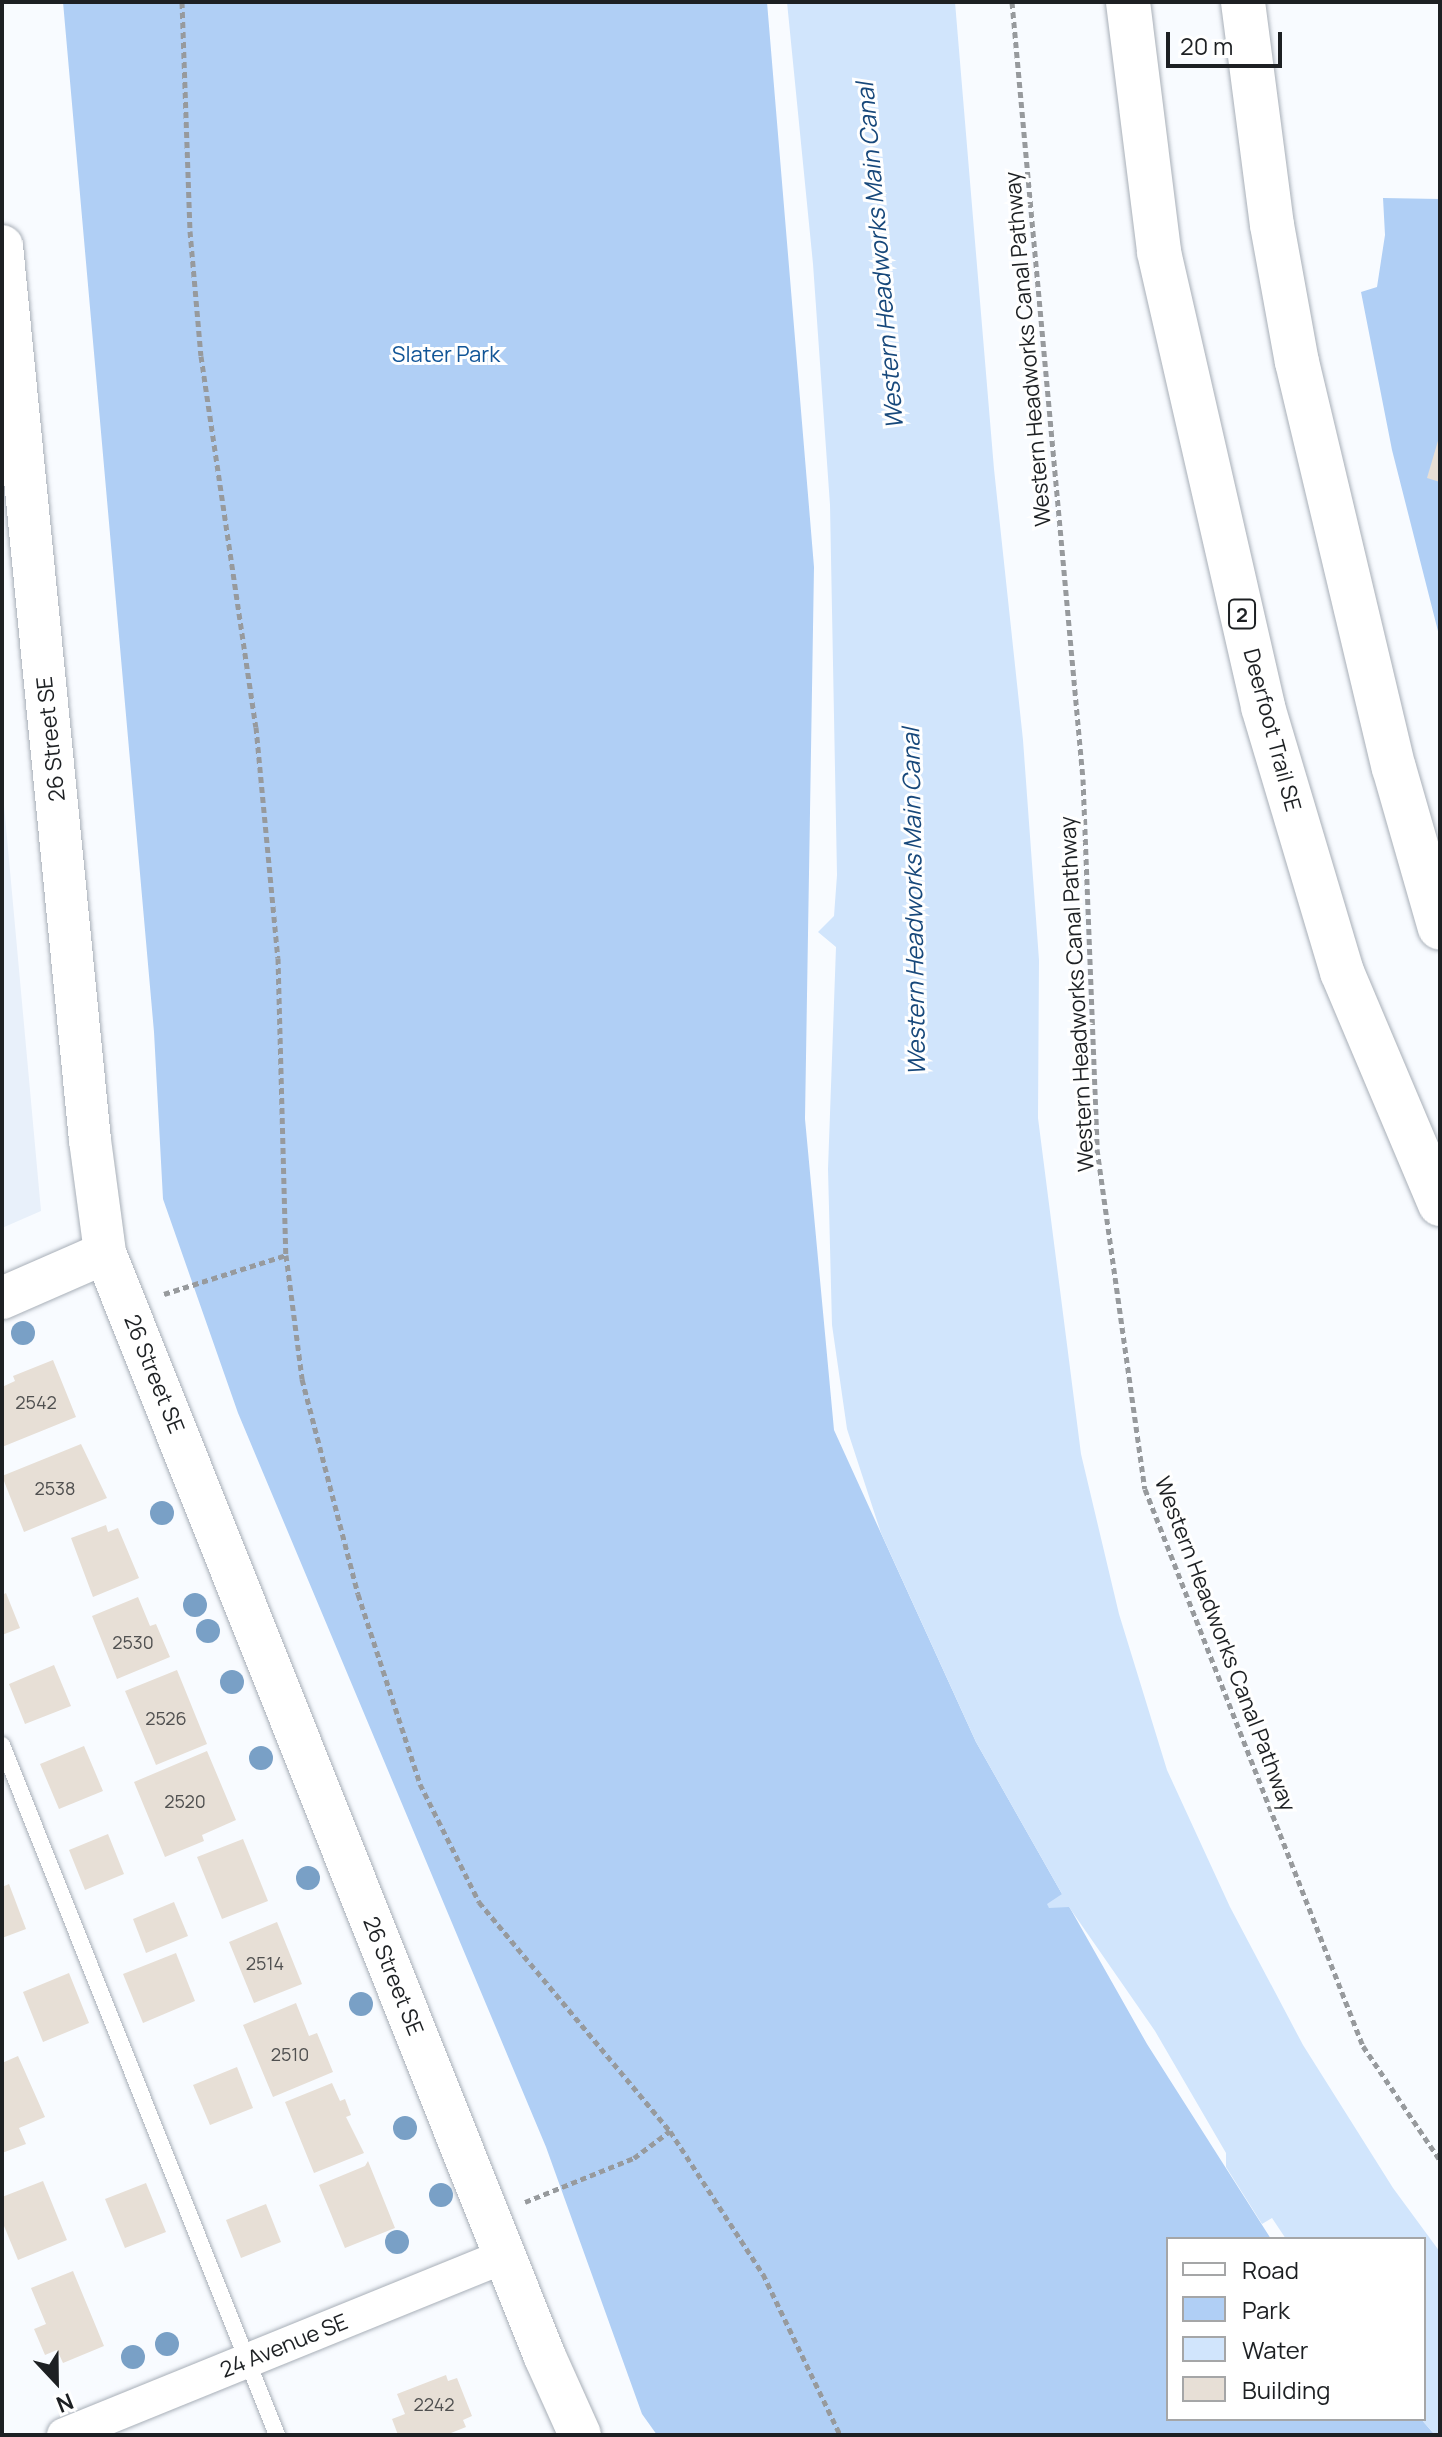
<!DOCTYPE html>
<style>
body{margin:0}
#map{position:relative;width:1442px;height:2437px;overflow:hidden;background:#f8fbff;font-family:Manrope,sans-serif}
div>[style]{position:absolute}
.built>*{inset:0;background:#e8f0fa}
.green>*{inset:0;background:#b0cff5}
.water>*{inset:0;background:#d1e5fc}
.building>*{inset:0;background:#e7dfd6}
.path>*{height:5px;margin-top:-2.5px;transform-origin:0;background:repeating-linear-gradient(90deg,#979a9d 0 6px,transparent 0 10px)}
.roads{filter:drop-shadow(0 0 2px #a8afb8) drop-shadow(0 0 2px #a8afb8)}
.service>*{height:16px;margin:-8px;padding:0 8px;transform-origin:8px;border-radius:8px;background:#fff}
.minor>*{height:34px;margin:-17px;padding:0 17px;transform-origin:17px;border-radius:17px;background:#fff}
.tertiary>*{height:42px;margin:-21px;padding:0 21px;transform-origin:21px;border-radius:21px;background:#fff}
.motorway>*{height:44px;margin:-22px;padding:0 22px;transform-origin:22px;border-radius:22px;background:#fff}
.trees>*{width:24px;height:24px;margin:-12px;border-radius:50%;background:#79a0c6}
span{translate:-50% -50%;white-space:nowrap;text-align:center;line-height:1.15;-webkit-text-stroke:6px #fff;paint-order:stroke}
.number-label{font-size:18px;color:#505050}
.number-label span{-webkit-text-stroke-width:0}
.shield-label span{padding:2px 6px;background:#fff;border:2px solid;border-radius:6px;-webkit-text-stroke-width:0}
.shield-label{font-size:20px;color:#1d2023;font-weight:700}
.street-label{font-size:22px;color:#1d2023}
.park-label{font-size:22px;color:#115597}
.water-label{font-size:24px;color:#17487b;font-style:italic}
.frame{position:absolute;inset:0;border:4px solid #1d2023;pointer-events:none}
.legend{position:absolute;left:1166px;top:2237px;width:260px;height:184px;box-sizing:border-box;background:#fff;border:2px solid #a5a6a7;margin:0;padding:10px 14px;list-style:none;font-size:24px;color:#1d2023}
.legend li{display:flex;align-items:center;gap:16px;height:40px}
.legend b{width:40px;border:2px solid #a5a6a7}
.north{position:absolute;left:16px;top:2341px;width:80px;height:80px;-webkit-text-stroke:6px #fff;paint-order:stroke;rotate:158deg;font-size:22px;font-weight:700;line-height:32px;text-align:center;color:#1d2023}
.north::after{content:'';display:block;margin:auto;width:28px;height:36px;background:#1d2023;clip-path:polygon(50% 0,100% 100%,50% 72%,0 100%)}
.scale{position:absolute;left:1166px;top:32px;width:116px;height:36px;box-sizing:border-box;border:4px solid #1d2023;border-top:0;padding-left:10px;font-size:24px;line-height:28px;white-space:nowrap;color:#1d2023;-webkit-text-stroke:6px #fff;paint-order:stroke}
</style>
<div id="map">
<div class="built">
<i style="clip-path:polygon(2px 783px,41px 1211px,2px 1228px)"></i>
</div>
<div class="green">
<i style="clip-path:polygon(63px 2px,767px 2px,814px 567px,805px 1119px,834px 1430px,976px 1742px,1147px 2044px,1271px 2239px,1168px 2239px,1168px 2419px,1421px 2419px,1435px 2435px,657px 2435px,642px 2414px,546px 2147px,238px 1413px,163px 1199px,154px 1032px)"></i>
<i style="clip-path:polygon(1383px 198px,1440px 199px,1440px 639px,1392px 450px,1361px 292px,1377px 287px,1385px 235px)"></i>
</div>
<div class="water">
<i style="clip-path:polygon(787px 2px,955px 2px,994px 469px,1023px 740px,1039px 960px,1038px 1118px,1081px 1454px,1119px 1614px,1167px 1770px,1230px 1907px,1303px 2045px,1393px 2188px,1440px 2252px,1440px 2435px,1435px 2435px,1421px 2419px,1424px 2419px,1424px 2239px,1286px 2239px,1272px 2218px,1262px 2224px,1226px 2167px,1226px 2153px,1155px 2031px,1069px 1907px,1049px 1908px,1047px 1904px,1062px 1894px,976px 1742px,881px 1533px,847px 1429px,832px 1325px,828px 1169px,836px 947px,818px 932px,834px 916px,837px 875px,830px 505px,813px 264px)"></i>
</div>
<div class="building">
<i style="clip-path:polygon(1440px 434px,1440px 482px,1427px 478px)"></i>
<i style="clip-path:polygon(53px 1360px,76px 1417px,2px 1447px,2px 1387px,15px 1381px,13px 1376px)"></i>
<i style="clip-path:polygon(81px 1444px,107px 1498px,24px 1532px,2px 1476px)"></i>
<i style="clip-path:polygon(106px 1525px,108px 1532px,118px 1528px,139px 1578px,93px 1597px,71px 1538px)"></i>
<i style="clip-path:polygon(6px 1593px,20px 1628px,2px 1635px,2px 1595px)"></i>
<i style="clip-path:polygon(138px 1597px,150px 1626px,156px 1624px,170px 1657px,117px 1679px,92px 1616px)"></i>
<i style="clip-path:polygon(54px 1665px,71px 1706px,25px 1724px,9px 1684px)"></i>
<i style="clip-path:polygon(177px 1670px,207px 1744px,156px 1765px,125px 1691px)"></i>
<i style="clip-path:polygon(84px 1746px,103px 1791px,59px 1809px,40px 1764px)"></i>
<i style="clip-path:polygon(207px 1751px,236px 1820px,202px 1835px,204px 1841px,165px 1857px,134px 1782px)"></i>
<i style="clip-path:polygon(108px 1834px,124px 1874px,85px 1890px,69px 1850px)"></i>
<i style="clip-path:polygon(243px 1839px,268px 1901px,222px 1919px,197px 1857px)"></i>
<i style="clip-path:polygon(9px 1884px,26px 1929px,2px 1938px,2px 1887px)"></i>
<i style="clip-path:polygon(174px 1902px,188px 1936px,146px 1953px,133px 1919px)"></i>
<i style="clip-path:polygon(277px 1922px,302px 1984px,254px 2003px,229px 1942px)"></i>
<i style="clip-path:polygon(176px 1953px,195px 2001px,143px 2023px,123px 1974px)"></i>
<i style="clip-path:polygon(69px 1973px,89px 2023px,43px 2042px,23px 1992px)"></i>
<i style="clip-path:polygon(296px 2003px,309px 2036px,317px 2033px,333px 2072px,273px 2097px,243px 2025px)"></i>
<i style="clip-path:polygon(18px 2056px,45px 2117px,19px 2128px,26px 2144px,2px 2153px,2px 2063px)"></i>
<i style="clip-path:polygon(237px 2067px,253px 2108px,210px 2125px,193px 2085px)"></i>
<i style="clip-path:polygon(332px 2083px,340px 2101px,345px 2099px,351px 2115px,346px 2117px,364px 2153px,314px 2173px,285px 2102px)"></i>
<i style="clip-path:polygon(368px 2161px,395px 2228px,345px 2248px,319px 2185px,365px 2166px)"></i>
<i style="clip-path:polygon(43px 2181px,67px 2240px,18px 2260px,2px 2221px,2px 2197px)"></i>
<i style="clip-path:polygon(146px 2183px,166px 2232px,125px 2248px,105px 2199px)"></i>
<i style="clip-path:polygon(266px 2204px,281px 2242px,241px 2258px,226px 2220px)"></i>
<i style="clip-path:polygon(73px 2271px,104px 2346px,63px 2363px,57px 2350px,45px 2355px,34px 2329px,46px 2324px,31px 2288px)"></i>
<i style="clip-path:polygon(446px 2375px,448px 2381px,457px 2378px,472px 2416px,463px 2420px,466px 2427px,446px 2435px,398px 2435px,392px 2419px,405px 2414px,397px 2394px)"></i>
</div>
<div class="path">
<i style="left:182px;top:2px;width:229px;rotate:88deg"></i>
<i style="left:190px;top:231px;width:125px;rotate:85deg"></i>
<i style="left:201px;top:356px;width:375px;rotate:81.6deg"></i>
<i style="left:256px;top:727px;width:232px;rotate:84.6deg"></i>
<i style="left:278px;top:958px;width:297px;rotate:88.5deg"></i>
<i style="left:1012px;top:2px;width:780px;rotate:84.78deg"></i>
<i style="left:1083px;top:779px;width:370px;rotate:87.8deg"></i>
<i style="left:1097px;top:1149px;width:343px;rotate:82deg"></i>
<i style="left:1145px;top:1489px;width:598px;rotate:68.63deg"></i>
<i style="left:1363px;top:2046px;width:138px;rotate:56deg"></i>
<i style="left:164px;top:1294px;width:128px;rotate:-17.7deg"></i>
<i style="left:286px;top:1255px;width:125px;rotate:82.6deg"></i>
<i style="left:302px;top:1379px;width:222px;rotate:75.4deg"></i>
<i style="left:358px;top:1594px;width:200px;rotate:71.9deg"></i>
<i style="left:420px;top:1784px;width:132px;rotate:63.4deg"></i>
<i style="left:479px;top:1902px;width:298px;rotate:50.2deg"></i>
<i style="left:670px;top:2131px;width:171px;rotate:57deg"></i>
<i style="left:763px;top:2274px;width:178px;rotate:64.4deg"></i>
<i style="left:525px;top:2202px;width:118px;rotate:-22deg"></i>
<i style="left:634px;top:2158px;width:45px;rotate:-36.9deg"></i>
</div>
<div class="roads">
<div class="service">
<i style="left:2px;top:1745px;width:743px;rotate:68.27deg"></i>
</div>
<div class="minor">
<i style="left:64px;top:2435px;width:476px;rotate:-22.1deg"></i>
</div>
<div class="tertiary">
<i style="left:2px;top:246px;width:898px;rotate:84.38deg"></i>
<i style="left:90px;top:1140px;width:114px;rotate:82.4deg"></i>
<i style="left:105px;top:1253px;width:1188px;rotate:68.27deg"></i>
<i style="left:545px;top:2357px;width:85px;rotate:65.8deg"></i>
<i style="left:2px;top:1298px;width:112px;rotate:-23.6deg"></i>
</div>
<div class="motorway">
<i style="left:1128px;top:2px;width:252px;rotate:82.9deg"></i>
<i style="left:1159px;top:252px;width:467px;rotate:77.1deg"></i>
<i style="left:1263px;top:707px;width:277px;rotate:73.4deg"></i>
<i style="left:1342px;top:972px;width:252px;rotate:67.1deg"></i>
<i style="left:1243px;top:2px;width:225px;rotate:82.6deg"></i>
<i style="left:1272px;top:225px;width:139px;rotate:79.7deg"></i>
<i style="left:1297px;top:362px;width:417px;rotate:76.6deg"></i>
<i style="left:1394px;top:768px;width:166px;rotate:74deg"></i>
</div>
</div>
<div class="trees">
<i style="left:23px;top:1333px"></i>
<i style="left:162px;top:1513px"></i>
<i style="left:195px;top:1605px"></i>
<i style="left:208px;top:1631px"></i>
<i style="left:232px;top:1682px"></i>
<i style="left:261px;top:1758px"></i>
<i style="left:308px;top:1878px"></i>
<i style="left:361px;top:2004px"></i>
<i style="left:405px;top:2128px"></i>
<i style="left:441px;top:2195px"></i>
<i style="left:397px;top:2242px"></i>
<i style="left:167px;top:2344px"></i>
<i style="left:133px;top:2357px"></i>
</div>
<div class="number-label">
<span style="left:36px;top:1402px">2542</span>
<span style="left:55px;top:1488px">2538</span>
<span style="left:133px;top:1642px">2530</span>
<span style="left:166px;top:1718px">2526</span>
<span style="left:185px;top:1801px">2520</span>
<span style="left:265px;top:1963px">2514</span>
<span style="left:290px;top:2054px">2510</span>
<span style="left:434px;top:2404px">2242</span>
</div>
<div class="shield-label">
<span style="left:1242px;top:614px">2</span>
</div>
<div class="street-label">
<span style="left:1028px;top:349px;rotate:-95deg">Western Headworks Canal Pathway</span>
<span style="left:1272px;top:730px;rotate:75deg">Deerfoot Trail SE</span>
<span style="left:51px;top:739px;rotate:-96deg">26 Street SE</span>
<span style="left:1077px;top:994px;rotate:-93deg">Western Headworks Canal Pathway</span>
<span style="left:154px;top:1374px;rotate:68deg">26 Street SE</span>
<span style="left:1225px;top:1644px;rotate:69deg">Western Headworks Canal Pathway</span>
<span style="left:393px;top:1976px;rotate:68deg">26 Street SE</span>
<span style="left:284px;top:2346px;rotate:-22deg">24 Avenue SE</span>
</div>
<div class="park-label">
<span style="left:446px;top:355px">Slater Park</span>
</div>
<div class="water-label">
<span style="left:879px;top:256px;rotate:-95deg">Western Headworks Main Canal</span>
<span style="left:913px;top:902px;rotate:-91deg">Western Headworks Main Canal</span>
</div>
<div class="frame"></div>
<ul class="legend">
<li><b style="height:10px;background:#fff"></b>Road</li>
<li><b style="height:22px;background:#b0cff5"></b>Park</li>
<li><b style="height:22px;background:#d1e5fc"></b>Water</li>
<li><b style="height:22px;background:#e7dfd6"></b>Building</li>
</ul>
<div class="north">N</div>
<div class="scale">20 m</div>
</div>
